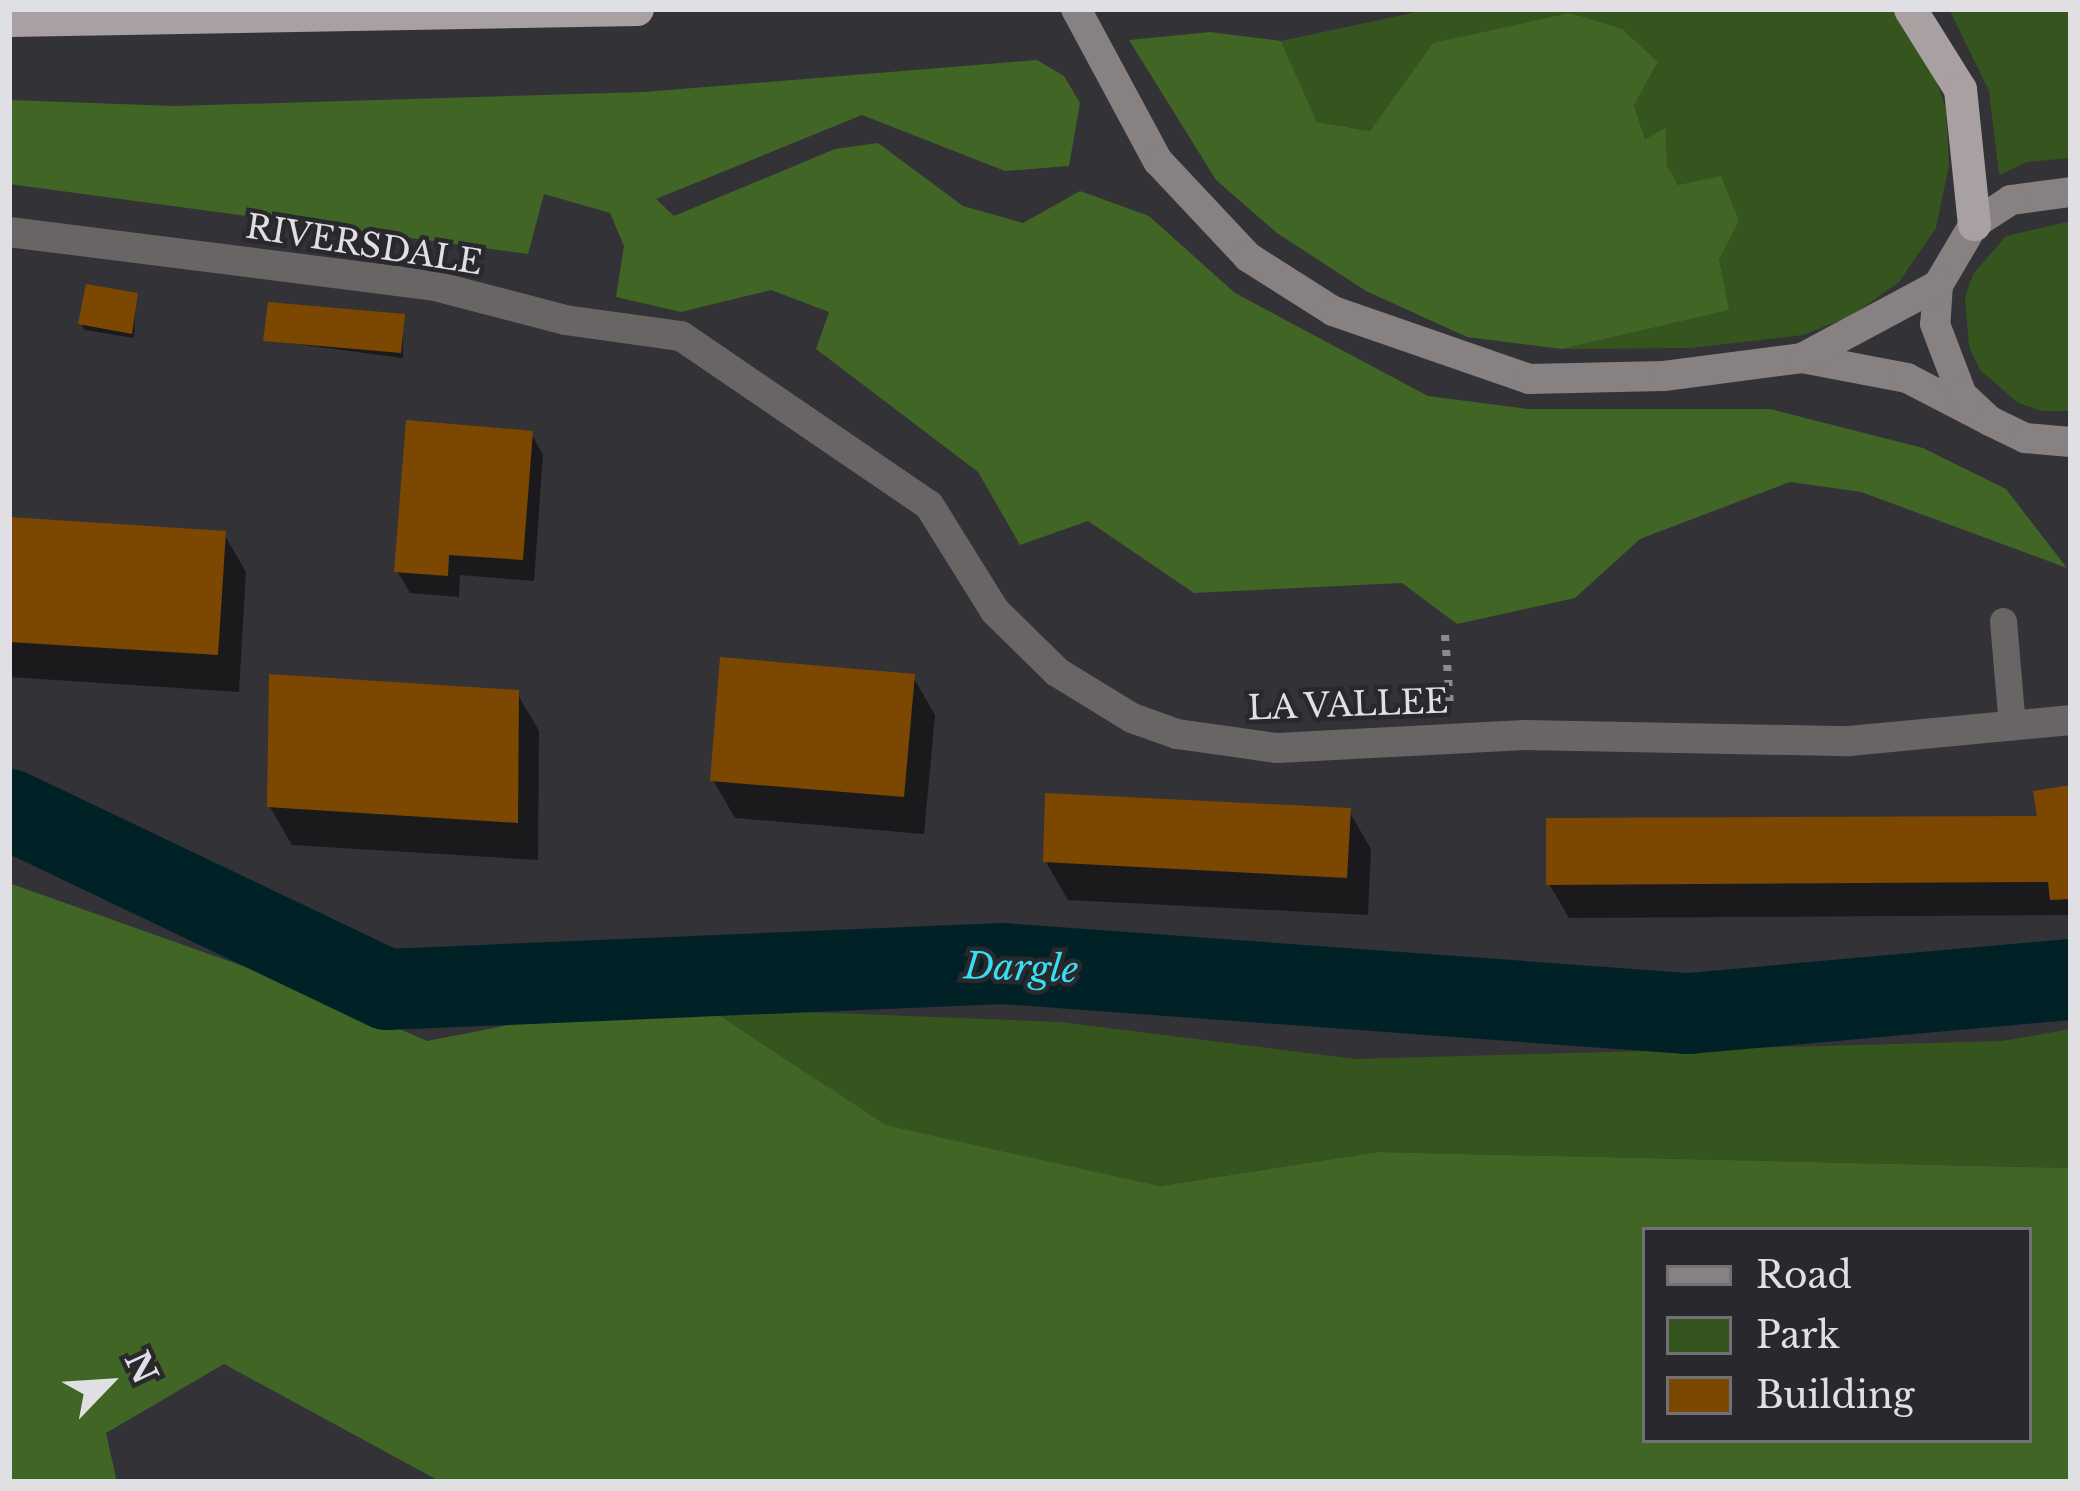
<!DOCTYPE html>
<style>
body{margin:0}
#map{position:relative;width:2080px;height:1491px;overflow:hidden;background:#323237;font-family:"Libre Baskerville",serif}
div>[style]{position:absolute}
.green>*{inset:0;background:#36541d}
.forest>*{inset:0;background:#416524}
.shadow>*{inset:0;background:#0007}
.river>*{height:81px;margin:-40.5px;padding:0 40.5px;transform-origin:40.5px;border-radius:40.5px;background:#002226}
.building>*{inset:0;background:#7c4701}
.path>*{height:8px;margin-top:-4px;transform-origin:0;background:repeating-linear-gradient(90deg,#8c8b90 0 6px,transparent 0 15px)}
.service>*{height:27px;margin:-13.5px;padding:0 13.5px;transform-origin:13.5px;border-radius:13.5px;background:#696565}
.minor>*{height:30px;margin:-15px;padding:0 15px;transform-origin:15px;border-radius:15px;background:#696565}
.secondary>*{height:30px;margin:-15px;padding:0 15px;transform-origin:15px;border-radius:15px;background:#878182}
.trunk>*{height:33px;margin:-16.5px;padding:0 16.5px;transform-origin:16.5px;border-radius:16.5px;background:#a8a0a1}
span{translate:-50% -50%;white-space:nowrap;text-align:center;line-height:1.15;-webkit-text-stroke:9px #28282d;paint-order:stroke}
.street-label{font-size:33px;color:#e0dfe3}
.water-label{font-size:36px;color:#37dff2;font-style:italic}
.frame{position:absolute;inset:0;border:12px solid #e0dfe3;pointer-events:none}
.legend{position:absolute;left:1642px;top:1227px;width:390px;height:216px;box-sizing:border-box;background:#28282d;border:3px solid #727176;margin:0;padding:15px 21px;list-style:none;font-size:36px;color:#e0dfe3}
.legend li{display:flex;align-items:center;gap:24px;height:60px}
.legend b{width:60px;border:3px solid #727176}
.north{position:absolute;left:48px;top:1323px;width:120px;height:120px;-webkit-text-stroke:9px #28282d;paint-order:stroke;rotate:65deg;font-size:33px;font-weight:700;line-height:48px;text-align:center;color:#e0dfe3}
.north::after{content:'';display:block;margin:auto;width:42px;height:54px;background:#e0dfe3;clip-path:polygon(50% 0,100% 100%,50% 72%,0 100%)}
</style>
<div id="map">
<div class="green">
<i style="clip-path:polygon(1430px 9px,1892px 9px,1927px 56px,1946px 108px,1949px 165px,1936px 228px,1899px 282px,1851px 316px,1803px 335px,1691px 348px,1562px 349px,1728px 310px,1719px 259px,1667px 165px,1666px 129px,1645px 139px,1634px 104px,1658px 63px,1371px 131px,1317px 122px,1281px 41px)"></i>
<i style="clip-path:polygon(1949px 9px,2071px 9px,2071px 158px,2027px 162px,1999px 175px,1989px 91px)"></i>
<i style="clip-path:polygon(2071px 221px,2071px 411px,2042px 411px,2018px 403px,1980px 370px,1969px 347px,1965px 297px,1973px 274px,2006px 236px)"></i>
<i style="clip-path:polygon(708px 1008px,1060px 1022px,1355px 1059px,2002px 1041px,2071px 1029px,2071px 1168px,1378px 1152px,1160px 1186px,886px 1125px)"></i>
</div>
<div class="forest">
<i style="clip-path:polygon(1570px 13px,1622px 29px,1658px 62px,1634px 105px,1645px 139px,1666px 128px,1667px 165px,1678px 185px,1721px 176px,1739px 221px,1719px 259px,1729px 310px,1562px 349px,1467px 337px,1366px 291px,1277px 233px,1216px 180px,1129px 40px,1210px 32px,1281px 41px,1317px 122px,1370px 131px,1433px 43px)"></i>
<i style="clip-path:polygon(1037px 60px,1064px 76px,1080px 103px,1069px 166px,1005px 171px,862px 115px,656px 199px,674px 216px,835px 149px,878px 143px,963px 206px,1023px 223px,1080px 191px,1149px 216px,1235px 293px,1428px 396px,1528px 409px,1770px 409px,1923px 448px,2006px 489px,2067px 568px,1861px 492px,1790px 482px,1640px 539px,1575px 598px,1457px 624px,1402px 583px,1194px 593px,1088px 521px,1020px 545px,978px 472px,816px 349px,829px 312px,771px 290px,681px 312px,616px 297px,624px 246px,610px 213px,544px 194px,528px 254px,9px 184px,9px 100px,175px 106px,644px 92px)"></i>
<i style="clip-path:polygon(evenodd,9px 883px,313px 991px,427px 1041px,586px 1010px,708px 1008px,886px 1125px,1160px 1186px,1378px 1152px,2071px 1168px,2071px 1482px,441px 1482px,224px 1364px,106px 1433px,117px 1482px,9px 1482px,9px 883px,1645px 1230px,2029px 1230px,2029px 1440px,1645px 1440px,1645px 1230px)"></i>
</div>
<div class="shadow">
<i style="clip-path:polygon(136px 296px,134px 338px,85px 330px,81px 324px)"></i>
<i style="clip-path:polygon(403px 317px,403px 358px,266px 340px)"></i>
<i style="clip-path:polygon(531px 433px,543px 455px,534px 581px,460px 575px,459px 597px,410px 593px,397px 571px)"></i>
<i style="clip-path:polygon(9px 520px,224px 534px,246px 572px,239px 692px,9px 677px)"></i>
<i style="clip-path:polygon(913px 677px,935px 715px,924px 834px,735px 818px,713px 780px)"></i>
<i style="clip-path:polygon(517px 693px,539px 731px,538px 860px,292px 845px,270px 807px)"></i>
<i style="clip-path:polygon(2071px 788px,2071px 915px,1569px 918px,1549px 884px,2041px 819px)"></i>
<i style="clip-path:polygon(1349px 811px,1371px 849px,1368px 915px,1068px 900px,1046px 862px)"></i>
</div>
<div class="river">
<i style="left:9px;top:809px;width:418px;rotate:25.5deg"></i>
<i style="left:386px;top:989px;width:617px;rotate:-2.42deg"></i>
<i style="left:1002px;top:963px;width:688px;rotate:4.17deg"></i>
<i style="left:1688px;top:1013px;width:385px;rotate:-5.1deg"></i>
</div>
<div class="building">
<i style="clip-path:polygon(86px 284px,138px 293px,132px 334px,78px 324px)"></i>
<i style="clip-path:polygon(268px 302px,405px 314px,401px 353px,263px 341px)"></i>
<i style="clip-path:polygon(406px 420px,533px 431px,523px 560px,449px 555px,448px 576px,394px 572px)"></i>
<i style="clip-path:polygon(9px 517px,226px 531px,218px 655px,9px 642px)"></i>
<i style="clip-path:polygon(720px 657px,915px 674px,904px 797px,710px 781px)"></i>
<i style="clip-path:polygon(269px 674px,519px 690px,518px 823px,267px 807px)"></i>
<i style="clip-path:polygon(2071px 785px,2071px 899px,2050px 900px,2048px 882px,1546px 885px,1546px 818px,2037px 816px,2033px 791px)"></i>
<i style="clip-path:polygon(1045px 793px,1351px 808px,1347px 878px,1043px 862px)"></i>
</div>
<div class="path">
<i style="left:1445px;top:635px;width:70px;rotate:85.9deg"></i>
</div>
<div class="service">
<i style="left:2003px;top:621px;width:106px;rotate:85.1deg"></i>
</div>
<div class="minor">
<i style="left:9px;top:232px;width:425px;rotate:7.2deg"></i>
<i style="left:431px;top:285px;width:138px;rotate:14.6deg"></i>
<i style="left:565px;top:320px;width:117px;rotate:7.9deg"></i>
<i style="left:681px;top:336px;width:300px;rotate:34.3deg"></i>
<i style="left:929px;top:505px;width:125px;rotate:58.1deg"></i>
<i style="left:995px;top:611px;width:87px;rotate:44.5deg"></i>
<i style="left:1057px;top:672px;width:88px;rotate:31.5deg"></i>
<i style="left:1132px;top:718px;width:48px;rotate:19.6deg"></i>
<i style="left:1177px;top:734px;width:101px;rotate:8deg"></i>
<i style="left:1277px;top:748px;width:248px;rotate:-3deg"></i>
<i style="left:1525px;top:735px;width:324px;rotate:1.1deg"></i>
<i style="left:1849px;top:741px;width:223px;rotate:-5.4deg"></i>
</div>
<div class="secondary">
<i style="left:1076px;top:9px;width:173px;rotate:61.7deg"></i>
<i style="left:1158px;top:161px;width:132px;rotate:46.8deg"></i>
<i style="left:1248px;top:257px;width:101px;rotate:32.4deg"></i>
<i style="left:1333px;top:311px;width:207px;rotate:19.1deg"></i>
<i style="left:1529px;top:379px;width:135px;rotate:-1.3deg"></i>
<i style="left:1664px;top:376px;width:139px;rotate:-7.4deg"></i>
<i style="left:1802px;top:358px;width:107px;rotate:10.8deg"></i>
<i style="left:1907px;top:378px;width:93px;rotate:27.4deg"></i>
<i style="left:2071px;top:192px;width:61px;rotate:172.4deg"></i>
<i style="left:2011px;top:200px;width:44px;rotate:147deg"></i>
<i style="left:1974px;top:224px;width:71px;rotate:120.5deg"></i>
<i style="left:1938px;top:285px;width:39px;rotate:94deg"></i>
<i style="left:1935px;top:324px;width:76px;rotate:69.2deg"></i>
<i style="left:1962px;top:395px;width:38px;rotate:43deg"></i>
<i style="left:1990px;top:421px;width:39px;rotate:26deg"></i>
<i style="left:2025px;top:438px;width:46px;rotate:5deg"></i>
<i style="left:1802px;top:358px;width:154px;rotate:-28.2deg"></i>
</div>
<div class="trunk">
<i style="left:1910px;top:9px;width:94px;rotate:58deg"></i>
<i style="left:1960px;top:89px;width:136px;rotate:84.1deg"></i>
<i style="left:9px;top:20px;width:628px;rotate:-1deg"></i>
</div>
<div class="street-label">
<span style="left:364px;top:245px;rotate:9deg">RIVERSDALE</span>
<span style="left:1348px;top:705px;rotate:-2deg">LA VALLEE</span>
</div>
<div class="water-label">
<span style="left:1021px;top:968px;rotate:2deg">Dargle</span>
</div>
<div class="frame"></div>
<ul class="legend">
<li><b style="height:15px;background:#878182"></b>Road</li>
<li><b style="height:33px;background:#36541d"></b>Park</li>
<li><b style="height:33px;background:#7c4701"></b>Building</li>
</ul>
<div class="north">N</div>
</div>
